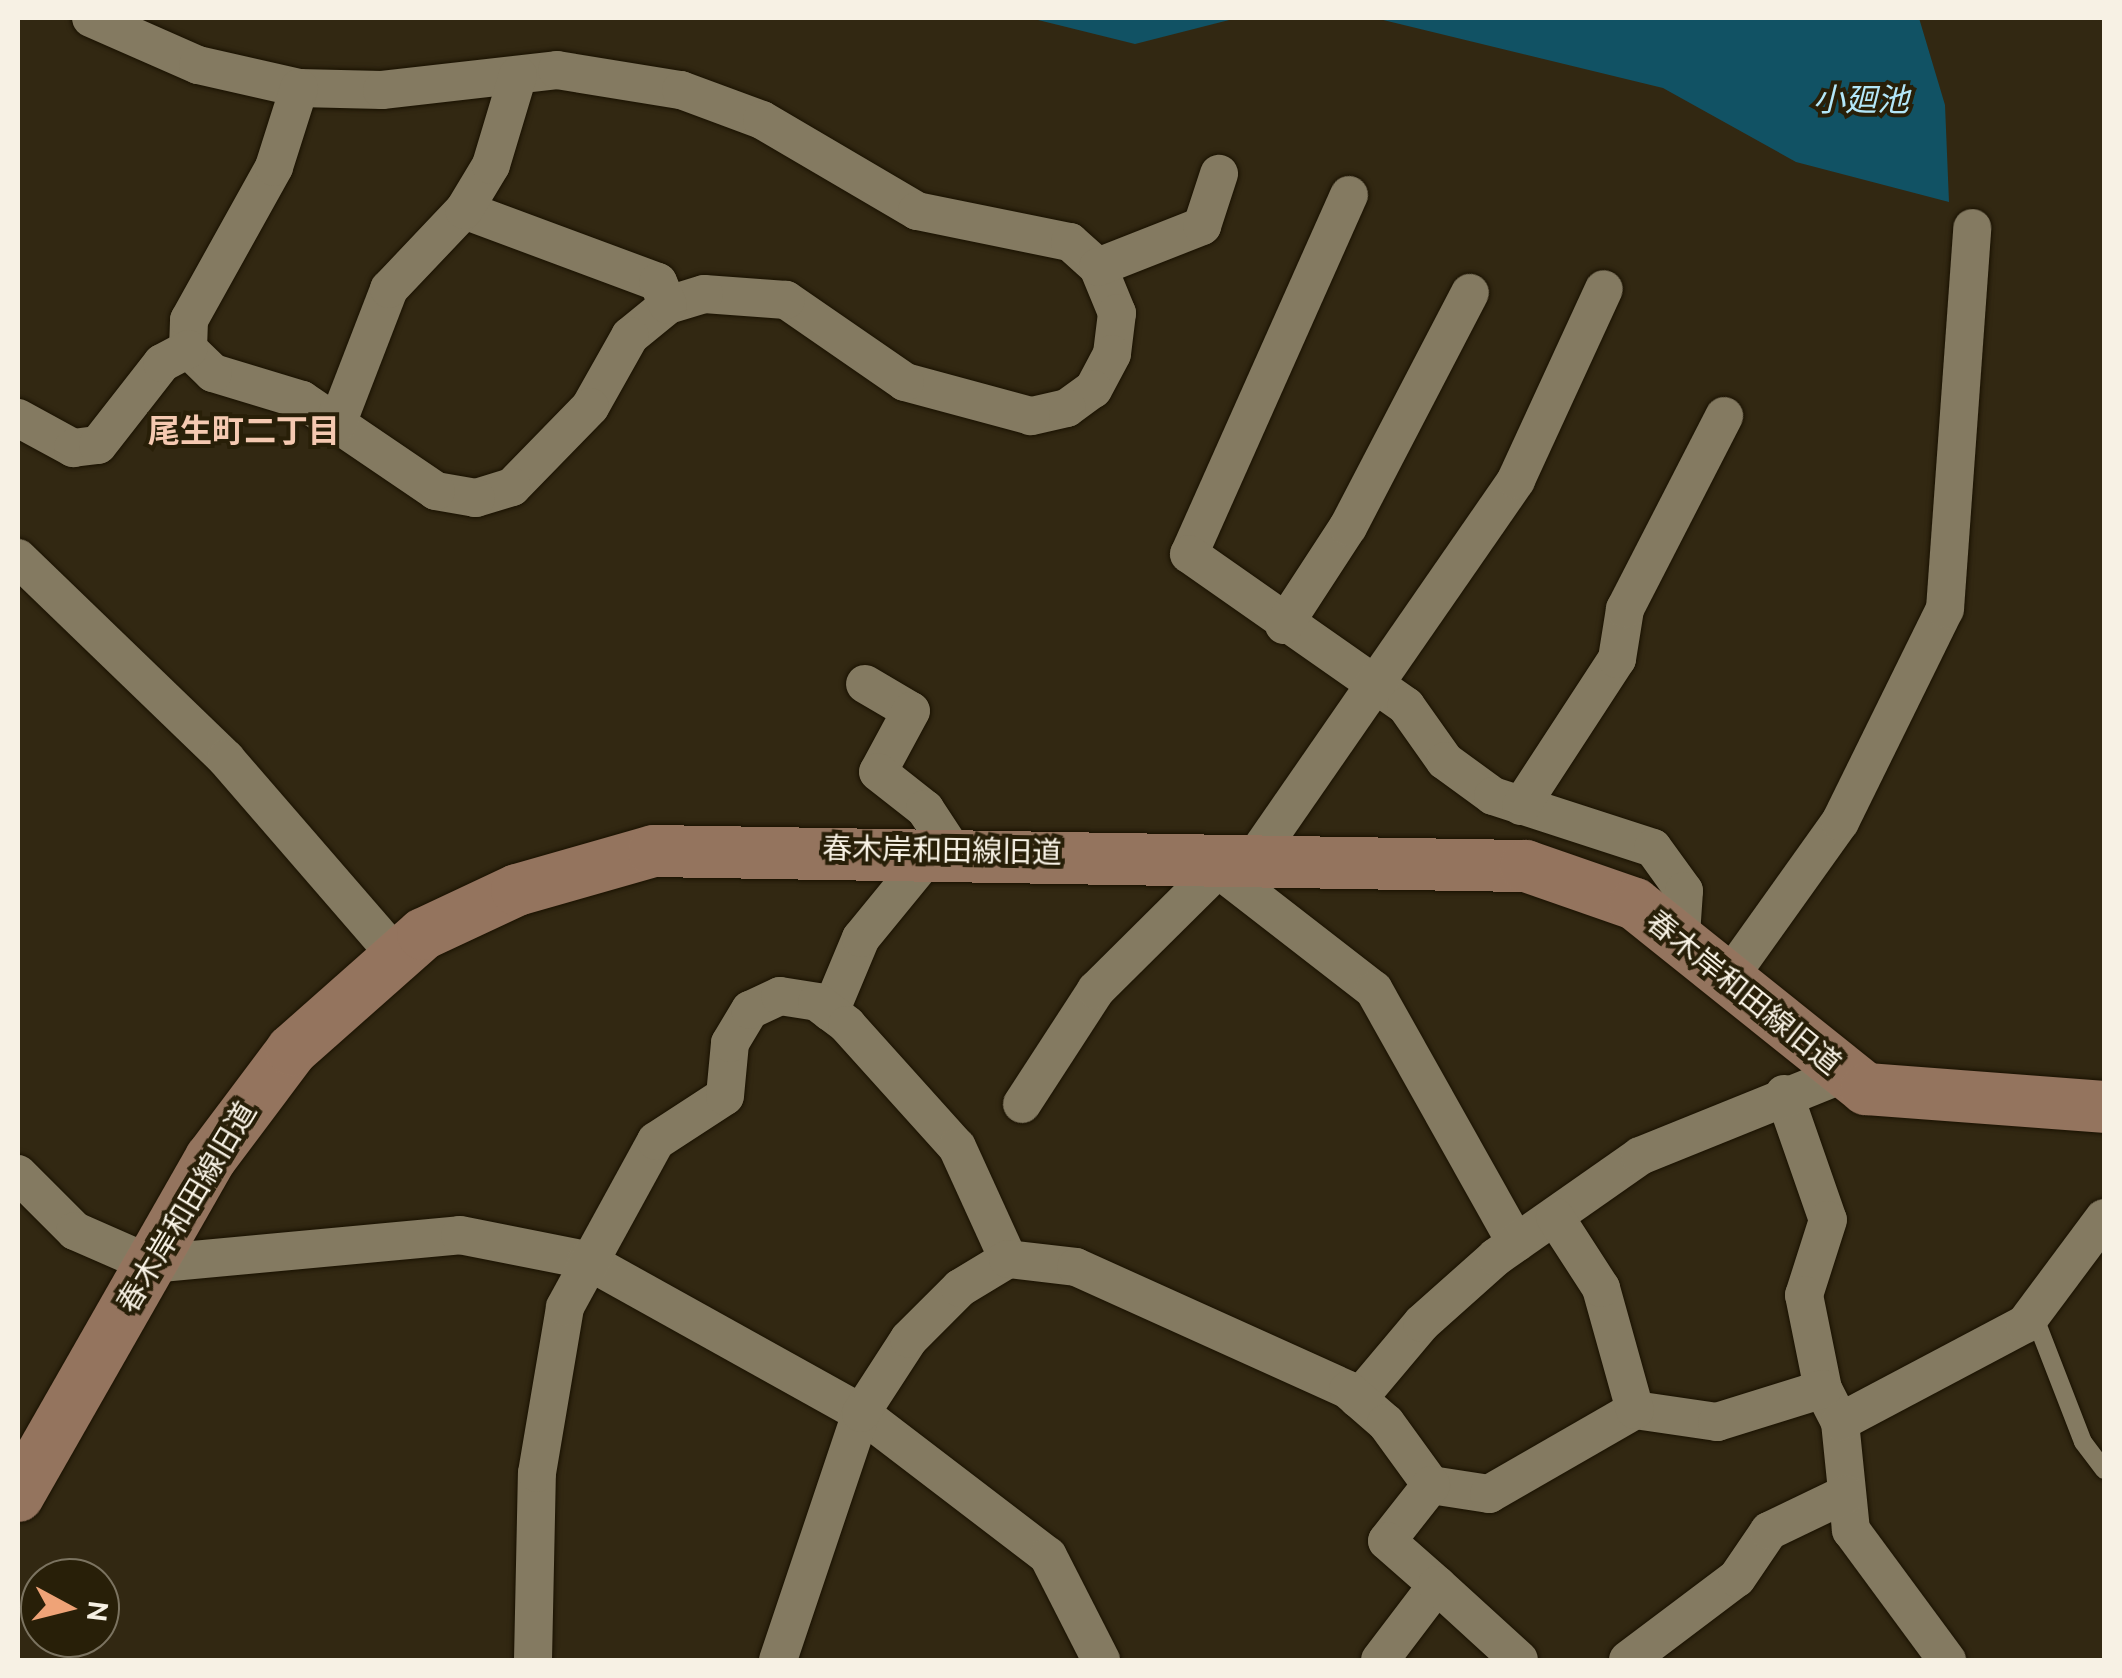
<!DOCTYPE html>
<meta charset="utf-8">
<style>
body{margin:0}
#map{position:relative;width:2122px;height:1678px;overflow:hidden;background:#322812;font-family:Ubuntu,"Noto Sans JP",sans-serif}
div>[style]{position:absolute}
.water>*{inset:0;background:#115264}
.roads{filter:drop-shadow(0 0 2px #191100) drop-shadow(0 0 2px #191100)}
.lane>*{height:18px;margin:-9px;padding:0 9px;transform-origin:9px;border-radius:9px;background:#847a61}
.street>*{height:38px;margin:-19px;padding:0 19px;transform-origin:19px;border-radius:19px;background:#847a61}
.secondary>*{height:52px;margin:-26px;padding:0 26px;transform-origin:26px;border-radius:26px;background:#94745e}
span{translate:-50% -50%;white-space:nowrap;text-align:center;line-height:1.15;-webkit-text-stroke:8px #281f08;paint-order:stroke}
.street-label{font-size:30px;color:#f7f1e4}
.water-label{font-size:32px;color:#b3e7f9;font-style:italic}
.neighbourhood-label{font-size:32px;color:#f5c9b1;font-weight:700}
.frame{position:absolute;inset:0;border:20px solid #f7f1e4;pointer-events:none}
.north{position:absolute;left:20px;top:1558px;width:100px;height:100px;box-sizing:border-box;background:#281f08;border:2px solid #7b7360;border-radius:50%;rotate:97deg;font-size:28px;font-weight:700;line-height:40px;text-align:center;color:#f7f1e4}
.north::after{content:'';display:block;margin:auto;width:35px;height:45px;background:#efa377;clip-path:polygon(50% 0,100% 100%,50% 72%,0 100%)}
</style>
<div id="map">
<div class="water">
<i style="clip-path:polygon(1030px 18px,1237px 18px,1135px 44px)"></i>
<i style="clip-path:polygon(1375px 18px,1919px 18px,1945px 105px,1949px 202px,1796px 162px,1663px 88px)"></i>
</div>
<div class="roads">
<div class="lane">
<i style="left:2033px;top:1313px;width:138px;rotate:68.8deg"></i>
<i style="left:2083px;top:1442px;width:35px;rotate:53deg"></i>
</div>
<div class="street">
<i style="left:91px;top:18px;width:117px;rotate:23.7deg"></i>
<i style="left:198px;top:65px;width:104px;rotate:12.8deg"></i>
<i style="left:299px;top:88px;width:83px;rotate:1.4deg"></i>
<i style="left:382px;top:90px;width:176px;rotate:-6.5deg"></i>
<i style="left:557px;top:70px;width:126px;rotate:9.2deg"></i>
<i style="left:681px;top:90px;width:86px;rotate:20.3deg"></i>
<i style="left:762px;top:120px;width:180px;rotate:30.4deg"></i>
<i style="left:917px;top:211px;width:156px;rotate:11.5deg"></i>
<i style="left:1070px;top:242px;width:38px;rotate:42deg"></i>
<i style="left:1098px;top:267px;width:50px;rotate:67.6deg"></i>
<i style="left:1117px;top:313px;width:41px;rotate:97deg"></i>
<i style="left:1112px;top:354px;width:40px;rotate:118deg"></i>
<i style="left:1093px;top:389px;width:32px;rotate:144deg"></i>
<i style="left:1067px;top:408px;width:37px;rotate:167deg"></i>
<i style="left:1031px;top:416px;width:131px;rotate:-164.9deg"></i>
<i style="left:905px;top:382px;width:145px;rotate:-145.4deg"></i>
<i style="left:786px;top:300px;width:82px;rotate:-175.8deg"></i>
<i style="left:704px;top:294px;width:38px;rotate:163deg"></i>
<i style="left:668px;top:305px;width:49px;rotate:140.8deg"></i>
<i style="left:630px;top:336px;width:81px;rotate:119.4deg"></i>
<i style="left:590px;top:407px;width:112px;rotate:134.3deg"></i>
<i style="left:512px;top:487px;width:38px;rotate:163deg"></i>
<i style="left:476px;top:498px;width:41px;rotate:-170.1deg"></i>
<i style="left:436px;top:491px;width:162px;rotate:-145.8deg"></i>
<i style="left:302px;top:400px;width:93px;rotate:-163.1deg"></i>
<i style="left:213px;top:373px;width:35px;rotate:-136deg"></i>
<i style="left:188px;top:349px;width:29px;rotate:-88deg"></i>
<i style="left:189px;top:320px;width:175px;rotate:-60.9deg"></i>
<i style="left:274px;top:167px;width:83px;rotate:-72.4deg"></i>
<i style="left:1349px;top:195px;width:393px;rotate:114deg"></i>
<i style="left:1189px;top:554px;width:265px;rotate:35deg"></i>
<i style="left:1406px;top:706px;width:67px;rotate:54.7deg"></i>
<i style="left:1445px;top:761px;width:59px;rotate:36.1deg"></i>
<i style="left:1493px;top:796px;width:168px;rotate:18deg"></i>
<i style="left:1653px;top:848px;width:53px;rotate:54.2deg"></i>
<i style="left:1684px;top:891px;width:44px;rotate:93.9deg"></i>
<i style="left:464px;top:210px;width:207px;rotate:20.4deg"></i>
<i style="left:658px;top:282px;width:25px;rotate:67deg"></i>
<i style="left:1098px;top:267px;width:112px;rotate:-21.5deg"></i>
<i style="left:1202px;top:226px;width:55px;rotate:-71.9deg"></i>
<i style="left:18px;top:418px;width:63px;rotate:28.6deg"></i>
<i style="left:73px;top:448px;width:25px;rotate:-7deg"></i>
<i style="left:98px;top:445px;width:104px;rotate:-52deg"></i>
<i style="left:162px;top:363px;width:30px;rotate:-28deg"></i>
<i style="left:337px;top:424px;width:145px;rotate:-68.9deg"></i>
<i style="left:389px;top:289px;width:109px;rotate:-46.5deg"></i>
<i style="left:464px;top:210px;width:52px;rotate:-59deg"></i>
<i style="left:491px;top:165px;width:94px;rotate:-73.3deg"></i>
<i style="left:18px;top:558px;width:289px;rotate:44deg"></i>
<i style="left:226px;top:759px;width:258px;rotate:49.1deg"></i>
<i style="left:1284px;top:625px;width:117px;rotate:-56.9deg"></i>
<i style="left:1348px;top:527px;width:264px;rotate:-62.5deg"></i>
<i style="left:865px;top:684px;width:53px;rotate:30.4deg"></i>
<i style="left:911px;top:711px;width:69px;rotate:118.4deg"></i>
<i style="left:878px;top:772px;width:60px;rotate:38.2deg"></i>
<i style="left:925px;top:809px;width:49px;rotate:56.6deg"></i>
<i style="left:1521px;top:806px;width:176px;rotate:-56.9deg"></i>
<i style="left:1617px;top:659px;width:51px;rotate:-80.9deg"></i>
<i style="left:1625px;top:609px;width:217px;rotate:-62.8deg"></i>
<i style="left:1216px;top:855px;width:14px;rotate:82deg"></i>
<i style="left:1218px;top:869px;width:197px;rotate:37.8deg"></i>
<i style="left:1374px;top:990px;width:290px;rotate:60.7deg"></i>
<i style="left:1256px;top:856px;width:457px;rotate:-55.3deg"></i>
<i style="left:1516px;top:480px;width:210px;rotate:-65.3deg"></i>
<i style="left:1730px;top:976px;width:189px;rotate:-54.5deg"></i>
<i style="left:1840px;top:822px;width:237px;rotate:-63.8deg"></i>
<i style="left:1945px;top:609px;width:382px;rotate:-85.9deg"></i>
<i style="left:830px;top:1012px;width:80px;rotate:-67.3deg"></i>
<i style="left:861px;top:938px;width:114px;rotate:-50.7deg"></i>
<i style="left:1784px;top:1094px;width:133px;rotate:70.8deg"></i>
<i style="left:1828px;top:1220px;width:79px;rotate:107.7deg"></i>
<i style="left:1804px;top:1295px;width:96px;rotate:78.6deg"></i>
<i style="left:1823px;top:1389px;width:37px;rotate:63deg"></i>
<i style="left:1840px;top:1422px;width:109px;rotate:84.2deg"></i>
<i style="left:1851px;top:1530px;width:162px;rotate:53.6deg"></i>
<i style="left:1022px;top:1104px;width:136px;rotate:-57deg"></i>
<i style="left:1096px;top:990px;width:172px;rotate:-44.8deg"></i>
<i style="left:18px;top:1174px;width:81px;rotate:45deg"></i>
<i style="left:75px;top:1231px;width:82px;rotate:23.7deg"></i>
<i style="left:150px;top:1264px;width:311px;rotate:-5.3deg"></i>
<i style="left:460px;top:1235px;width:128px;rotate:11.2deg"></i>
<i style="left:586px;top:1260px;width:315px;rotate:29.1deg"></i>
<i style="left:861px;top:1413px;width:235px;rotate:37.4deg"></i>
<i style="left:1048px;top:1556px;width:117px;rotate:63deg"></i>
<i style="left:1358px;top:1399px;width:99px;rotate:-49.9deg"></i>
<i style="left:1422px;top:1323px;width:99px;rotate:-41.7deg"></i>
<i style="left:1496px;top:1257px;width:176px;rotate:-35deg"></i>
<i style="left:1640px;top:1156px;width:221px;rotate:-22deg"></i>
<i style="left:1635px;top:1410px;width:83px;rotate:8.3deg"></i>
<i style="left:1717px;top:1422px;width:111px;rotate:-17.3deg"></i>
<i style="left:1840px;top:1422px;width:209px;rotate:-27.9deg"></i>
<i style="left:2025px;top:1324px;width:132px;rotate:-53.3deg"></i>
<i style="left:1431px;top:1485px;width:59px;rotate:8.8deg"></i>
<i style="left:1489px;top:1494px;width:168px;rotate:-29.9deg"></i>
<i style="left:1635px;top:1410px;width:127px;rotate:-105.6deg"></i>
<i style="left:1601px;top:1288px;width:85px;rotate:-122.9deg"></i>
<i style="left:533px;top:1660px;width:187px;rotate:-88.8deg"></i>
<i style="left:537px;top:1473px;width:168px;rotate:-80.4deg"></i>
<i style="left:565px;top:1307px;width:189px;rotate:-61.3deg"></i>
<i style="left:656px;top:1141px;width:82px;rotate:-33.1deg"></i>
<i style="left:725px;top:1096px;width:53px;rotate:-84.6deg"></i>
<i style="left:730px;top:1043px;width:39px;rotate:-59deg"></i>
<i style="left:750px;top:1010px;width:33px;rotate:-25deg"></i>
<i style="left:780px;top:996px;width:37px;rotate:9deg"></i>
<i style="left:817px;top:1002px;width:38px;rotate:37deg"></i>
<i style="left:847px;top:1025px;width:164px;rotate:48deg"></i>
<i style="left:957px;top:1147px;width:123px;rotate:65.5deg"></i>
<i style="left:778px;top:1660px;width:261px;rotate:-71.4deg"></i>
<i style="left:861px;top:1413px;width:88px;rotate:-57deg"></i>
<i style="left:909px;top:1339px;width:72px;rotate:-45deg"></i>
<i style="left:960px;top:1288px;width:56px;rotate:-31.1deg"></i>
<i style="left:1008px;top:1259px;width:68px;rotate:6.7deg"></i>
<i style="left:1076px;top:1267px;width:299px;rotate:24.3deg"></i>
<i style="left:1348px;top:1390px;width:50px;rotate:41deg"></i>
<i style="left:1386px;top:1423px;width:77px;rotate:54deg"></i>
<i style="left:1431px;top:1485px;width:71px;rotate:128.2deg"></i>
<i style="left:1387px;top:1541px;width:67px;rotate:41.3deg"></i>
<i style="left:1380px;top:1660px;width:94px;rotate:-52.8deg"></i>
<i style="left:1437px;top:1585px;width:111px;rotate:42.4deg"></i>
<i style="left:1628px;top:1660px;width:136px;rotate:-37deg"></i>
<i style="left:1737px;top:1578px;width:57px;rotate:-55.8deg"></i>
<i style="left:1769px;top:1531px;width:85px;rotate:-25.7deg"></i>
</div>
<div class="secondary">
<i style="left:18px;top:1496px;width:389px;rotate:-60.3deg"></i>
<i style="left:211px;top:1158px;width:135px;rotate:-53.1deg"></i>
<i style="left:292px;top:1050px;width:175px;rotate:-41.5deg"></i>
<i style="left:423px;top:934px;width:104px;rotate:-25.1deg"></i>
<i style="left:517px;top:890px;width:142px;rotate:-15.9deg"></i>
<i style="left:654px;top:851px;width:872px;rotate:0.99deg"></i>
<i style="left:1526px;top:866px;width:115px;rotate:19.2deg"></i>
<i style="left:1635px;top:904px;width:296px;rotate:38.7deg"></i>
<i style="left:1866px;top:1089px;width:239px;rotate:4.3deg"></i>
</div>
</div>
<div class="street-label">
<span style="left:942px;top:850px;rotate:1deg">春木岸和田線旧道</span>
<span style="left:1744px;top:992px;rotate:39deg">春木岸和田線旧道</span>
<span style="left:186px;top:1207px;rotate:-59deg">春木岸和田線旧道</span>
</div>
<div class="water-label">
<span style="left:1861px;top:99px">小廻池</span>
</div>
<div class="neighbourhood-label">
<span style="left:244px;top:430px">尾生町二丁目</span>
</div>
<div class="frame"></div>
<div class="north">N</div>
</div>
